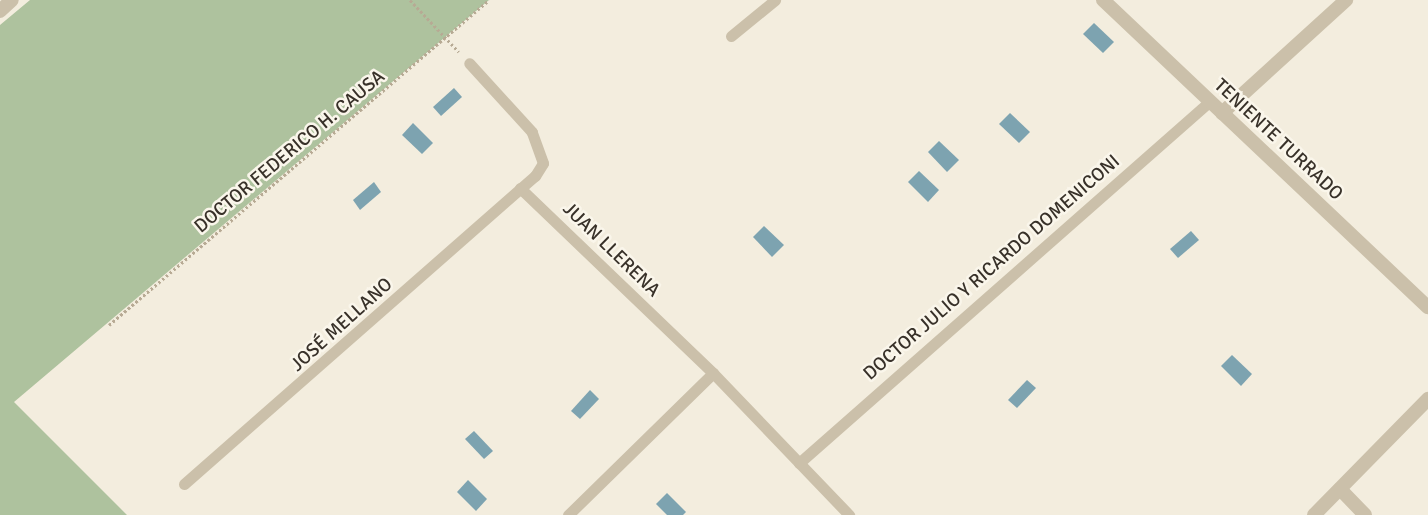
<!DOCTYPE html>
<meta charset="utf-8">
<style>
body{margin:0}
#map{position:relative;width:1428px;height:515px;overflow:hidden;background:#f3edde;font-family:Signika,sans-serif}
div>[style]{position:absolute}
.green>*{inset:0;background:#aec29e}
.water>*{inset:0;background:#7da3b0}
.path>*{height:3px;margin-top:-1.5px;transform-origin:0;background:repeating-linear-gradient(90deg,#b7aa94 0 2.5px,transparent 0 5px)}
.service>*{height:11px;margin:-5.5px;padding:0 5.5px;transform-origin:5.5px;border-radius:5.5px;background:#cbc0aa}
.minor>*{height:14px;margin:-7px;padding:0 7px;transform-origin:7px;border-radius:7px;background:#cbc0aa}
span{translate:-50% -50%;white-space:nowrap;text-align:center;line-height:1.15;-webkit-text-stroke:5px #faf6eb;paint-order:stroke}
.street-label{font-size:19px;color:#383129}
</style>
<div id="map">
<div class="green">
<i style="clip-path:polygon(30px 0,489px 0,14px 402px,127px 515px,0 515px,0 25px)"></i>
</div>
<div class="water">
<i style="clip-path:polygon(1094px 23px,1114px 42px,1103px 53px,1083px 34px)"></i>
<i style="clip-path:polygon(454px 88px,462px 97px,441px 116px,433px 107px)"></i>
<i style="clip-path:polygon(1010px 113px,1030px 132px,1019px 143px,999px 124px)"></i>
<i style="clip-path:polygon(413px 123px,433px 143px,422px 154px,402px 135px)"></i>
<i style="clip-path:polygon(939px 141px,959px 160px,947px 172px,928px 152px)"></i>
<i style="clip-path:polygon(919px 171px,939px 190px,928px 202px,908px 182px)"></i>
<i style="clip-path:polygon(374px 182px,381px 192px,360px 210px,353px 200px)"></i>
<i style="clip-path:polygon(764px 226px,784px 245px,772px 257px,753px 237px)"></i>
<i style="clip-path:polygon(1191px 231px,1199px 240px,1178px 258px,1170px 249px)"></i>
<i style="clip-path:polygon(1232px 355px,1252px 374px,1241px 386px,1221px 366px)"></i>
<i style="clip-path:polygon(1027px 380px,1036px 388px,1017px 408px,1008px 400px)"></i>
<i style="clip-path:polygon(590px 390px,599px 399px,580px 419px,571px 411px)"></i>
<i style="clip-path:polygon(474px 431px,493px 451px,484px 459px,465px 439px)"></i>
<i style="clip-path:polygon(468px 480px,487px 499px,476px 511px,457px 492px)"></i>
<i style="clip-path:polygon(667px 493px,686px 512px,683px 515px,667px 515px,656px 504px)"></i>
</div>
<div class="path">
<i style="left:410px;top:0;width:71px;rotate:46.7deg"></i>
<i style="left:109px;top:325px;width:500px;rotate:-40.54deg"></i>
</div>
<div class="service">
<i style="left:731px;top:36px;width:57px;rotate:-39.3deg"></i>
<i style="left:520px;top:188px;width:267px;rotate:43.8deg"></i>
<i style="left:713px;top:373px;width:197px;rotate:46.2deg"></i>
<i style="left:799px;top:463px;width:548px;rotate:-41.37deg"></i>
<i style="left:184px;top:484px;width:467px;rotate:-41.3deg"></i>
<i style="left:535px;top:176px;width:15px;rotate:-58deg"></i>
<i style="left:543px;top:163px;width:33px;rotate:-110deg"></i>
<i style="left:532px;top:132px;width:93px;rotate:-132.4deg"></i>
<i style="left:568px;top:515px;width:203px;rotate:-44.4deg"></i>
</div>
<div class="minor">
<i style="left:1103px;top:0;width:447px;rotate:43.4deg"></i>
<i style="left:0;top:11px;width:16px;rotate:-43deg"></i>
<i style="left:1222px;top:113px;width:168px;rotate:-42.3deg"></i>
<i style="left:1340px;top:489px;width:36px;rotate:46deg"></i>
<i style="left:1314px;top:515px;width:163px;rotate:-45.5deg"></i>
</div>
<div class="street-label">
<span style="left:1278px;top:140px;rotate:43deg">TENIENTE TURRADO</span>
<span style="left:290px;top:152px;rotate:-40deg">DOCTOR FEDERICO H. CAUSA</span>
<span style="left:611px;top:250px;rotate:44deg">JUAN LLERENA</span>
<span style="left:992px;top:268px;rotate:-41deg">DOCTOR JULIO Y RICARDO DOMENICONI</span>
<span style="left:342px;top:325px;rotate:-42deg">JOSÉ MELLANO</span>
</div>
</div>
